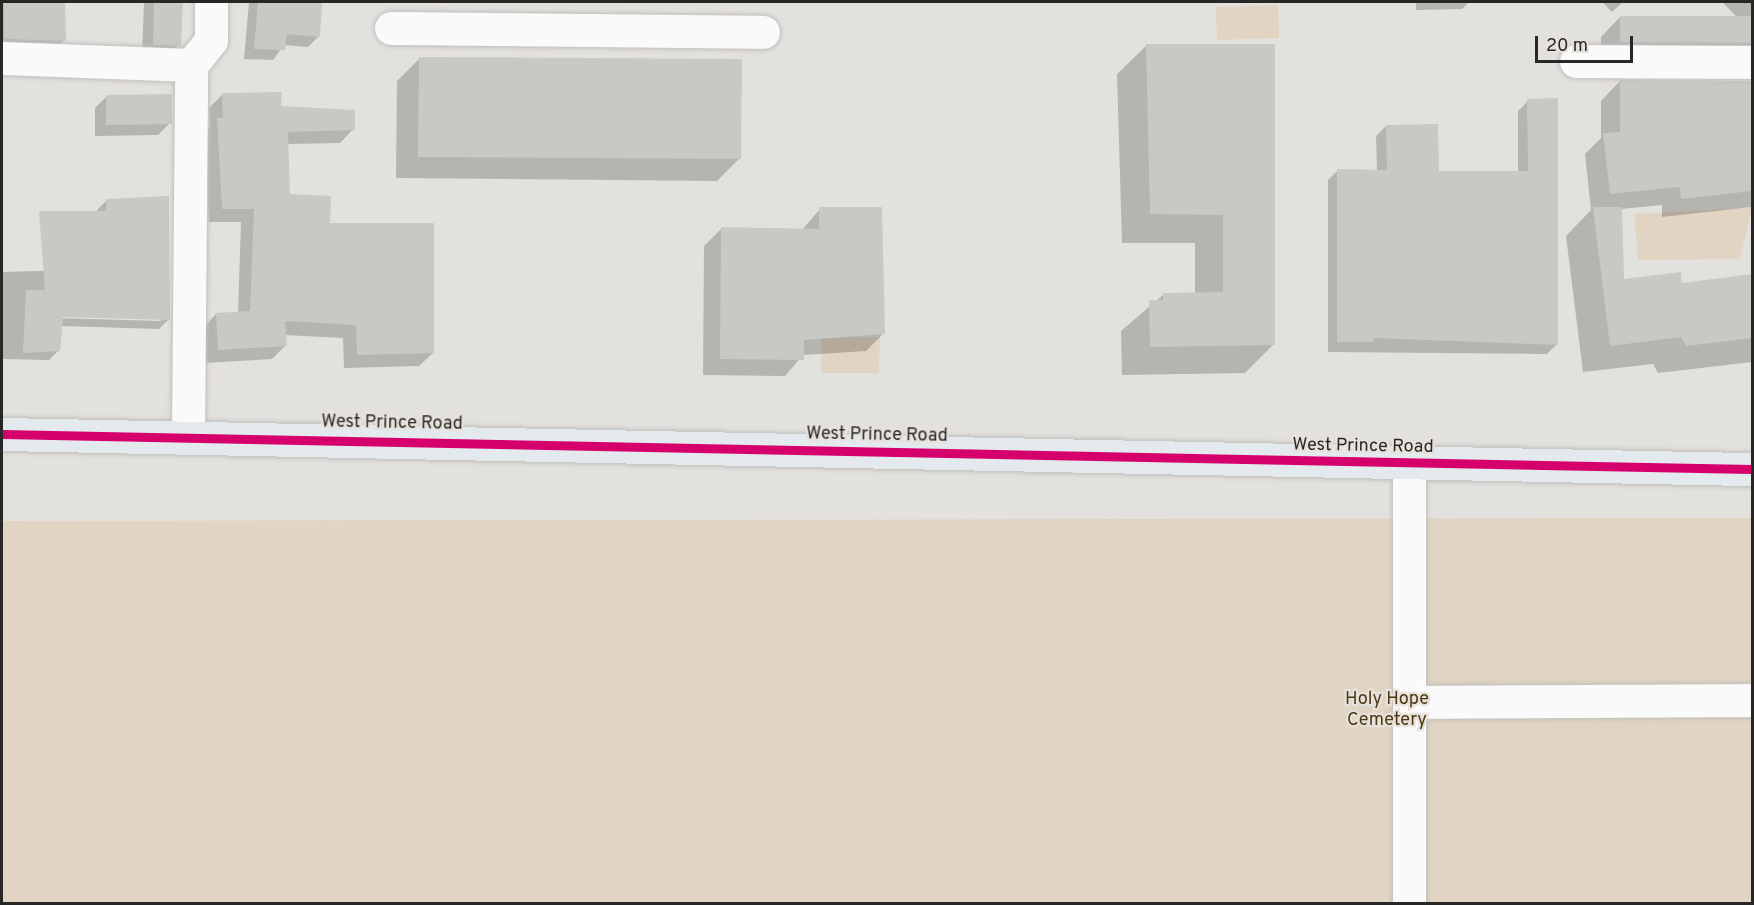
<!DOCTYPE html>
<style>
body{margin:0}
#map{position:relative;width:1754px;height:905px;overflow:hidden;background:#e3e1de;font-family:Overpass,sans-serif}
div>[style]{position:absolute}
.green>*{inset:0;background:#e1d4c2}
.shadow>*{inset:0;background:#0003}
.building>*{inset:0;background:#c9c8c5}
.roads{filter:drop-shadow(0 0 2px #c0bfbc) drop-shadow(0 0 2px #c0bfbc)}
.minor>*{height:33px;margin:-16.5px;padding:0 16.5px;transform-origin:16.5px;border-radius:16.5px;background:#fbfafa}
.major>*{height:33px;margin:-16.5px;padding:0 16.5px;transform-origin:16.5px;border-radius:16.5px;background:#e4e9ee}
.cycleway>*{height:9px;margin:-4.5px;padding:0 4.5px;transform-origin:4.5px;border-radius:4.5px;background:#d6006c}
span{translate:-50% -50%;white-space:nowrap;text-align:center;line-height:1.15;-webkit-text-stroke:4.5px #e6e1db;paint-order:stroke}
.street-label{font-size:18px;color:#292725}
.park-label{font-size:18px;color:#4d3813}
.frame{position:absolute;inset:0;border:3px solid #292725;pointer-events:none}
.scale{position:absolute;left:1535px;top:36px;width:98px;height:27px;box-sizing:border-box;border:3px solid #292725;border-top:0;padding-left:8px;font-size:18px;line-height:21px;white-space:nowrap;color:#292725;-webkit-text-stroke:4px #e6e1db;paint-order:stroke}
</style>
<div id="map">
<div class="green">
<i style="clip-path:polygon(1278px 5px,1279px 38px,1217px 40px,1216px 7px)"></i>
<i style="clip-path:polygon(1752px 208px,1740px 259px,1638px 260px,1634px 214px)"></i>
<i style="clip-path:polygon(880px 337px,879px 373px,821px 373px,821px 338px)"></i>
<i style="clip-path:polygon(1752px 518px,1752px 903px,2px 903px,2px 521px)"></i>
</div>
<div class="shadow">
<i style="clip-path:polygon(2px 2px,64px 2px,64px 41px,55px 50px,2px 48px)"></i>
<i style="clip-path:polygon(144px 2px,181px 2px,179px 45px,167px 57px,142px 56px)"></i>
<i style="clip-path:polygon(249px 2px,320px 2px,319px 36px,308px 47px,284px 45px,273px 60px,244px 59px)"></i>
<i style="clip-path:polygon(1416px 2px,1469px 2px,1462px 9px,1416px 10px)"></i>
<i style="clip-path:polygon(1602px 2px,1623px 2px,1612px 12px)"></i>
<i style="clip-path:polygon(1722px 2px,1752px 2px,1752px 207px,1662px 217px,1662px 205px,1621px 209px,1622px 281px,1681px 285px,1752px 276px,1752px 362px,1658px 373px,1653px 364px,1583px 372px,1566px 236px,1591px 210px,1585px 154px,1601px 138px,1601px 101px,1620px 81px,1752px 82px,1749px 71px,1601px 61px,1601px 37px,1620px 17px,1737px 17px)"></i>
<i style="clip-path:polygon(1273px 45px,1274px 344px,1245px 373px,1122px 375px,1121px 331px,1164px 294px,1195px 294px,1195px 243px,1122px 243px,1117px 74px,1146px 46px)"></i>
<i style="clip-path:polygon(419px 59px,739px 159px,717px 181px,396px 178px,397px 81px)"></i>
<i style="clip-path:polygon(223px 94px,353px 129px,340px 143px,287px 144px,288px 195px,328px 224px,433px 353px,419px 366px,344px 368px,343px 338px,285px 335px,285px 346px,272px 359px,205px 363px,203px 328px,216px 314px,238px 313px,241px 222px,209px 222px,204px 133px,210px 127px,209px 108px)"></i>
<i style="clip-path:polygon(107px 96px,170px 123px,158px 135px,95px 136px,95px 108px)"></i>
<i style="clip-path:polygon(1528px 101px,1557px 344px,1547px 354px,1328px 352px,1328px 180px,1338px 170px,1377px 171px,1376px 136px,1386px 126px,1438px 173px,1518px 173px,1518px 111px)"></i>
<i style="clip-path:polygon(evenodd,107px 200px,169px 319px,159px 329px,61px 326px,59px 350px,49px 360px,2px 359px,2px 272px,139px 268px,98px 235px,97px 210px,107px 200px,56px 315px,161px 318px,161px 321px,56px 318px,56px 315px)"></i>
<i style="clip-path:polygon(820px 209px,883px 334px,866px 351px,803px 355px,785px 376px,703px 375px,704px 246px,722px 228px,802px 230px)"></i>
</div>
<div class="building">
<i style="clip-path:polygon(4px 2px,65px 2px,66px 41px,4px 39px)"></i>
<i style="clip-path:polygon(154px 2px,183px 2px,181px 46px,153px 45px)"></i>
<i style="clip-path:polygon(258px 2px,322px 2px,320px 37px,287px 34px,285px 50px,254px 49px)"></i>
<i style="clip-path:polygon(1620px 16px,1752px 16px,1752px 43px,1620px 42px)"></i>
<i style="clip-path:polygon(1146px 44px,1275px 44px,1275px 345px,1150px 347px,1149px 300px,1163px 300px,1163px 293px,1223px 292px,1223px 215px,1150px 214px)"></i>
<i style="clip-path:polygon(419px 57px,742px 59px,741px 159px,418px 157px)"></i>
<i style="clip-path:polygon(1620px 80px,1752px 81px,1752px 191px,1681px 199px,1680px 187px,1610px 194px,1603px 133px,1620px 132px)"></i>
<i style="clip-path:polygon(282px 92px,281px 106px,355px 110px,355px 130px,288px 132px,290px 194px,331px 196px,330px 223px,434px 223px,434px 353px,357px 355px,356px 325px,285px 321px,287px 346px,218px 350px,216px 313px,250px 311px,254px 209px,222px 209px,217px 118px,223px 118px,222px 93px)"></i>
<i style="clip-path:polygon(172px 94px,172px 124px,106px 125px,106px 95px)"></i>
<i style="clip-path:polygon(1558px 98px,1558px 345px,1374px 338px,1373px 342px,1337px 342px,1337px 169px,1387px 170px,1386px 125px,1438px 124px,1439px 171px,1528px 171px,1527px 99px)"></i>
<i style="clip-path:polygon(169px 196px,170px 320px,63px 317px,60px 351px,23px 353px,26px 290px,45px 290px,39px 211px,106px 211px,106px 199px)"></i>
<i style="clip-path:polygon(819px 207px,882px 207px,885px 334px,804px 340px,804px 360px,720px 359px,721px 227px,819px 229px)"></i>
<i style="clip-path:polygon(1593px 207px,1622px 207px,1624px 279px,1681px 272px,1682px 283px,1752px 274px,1752px 338px,1686px 346px,1681px 337px,1610px 346px)"></i>
</div>
<div class="roads">
<div class="minor">
<i style="left:391px;top:28px;width:372px;rotate:0.6deg"></i>
<i style="left:2px;top:58px;width:189px;rotate:2.1deg"></i>
<i style="left:191px;top:65px;width:32px;rotate:-51deg"></i>
<i style="left:211px;top:40px;width:38px;rotate:-90deg"></i>
<i style="left:1576px;top:61px;width:176px;rotate:0.3deg"></i>
<i style="left:188px;top:436px;width:371px;rotate:-89.5deg"></i>
<i style="left:1409px;top:464px;width:238px;rotate:90deg"></i>
<i style="left:1409px;top:904px;width:202px;rotate:-90deg"></i>
<i style="left:1409px;top:702px;width:343px;rotate:-0.3deg"></i>
</div>
<div class="major">
<i style="left:2px;top:434px;width:1750px;rotate:1.15deg"></i>
</div>
</div>
<div class="cycleway">
<i style="left:2px;top:434px;width:1750px;rotate:1.15deg"></i>
</div>
<div class="street-label">
<span style="left:392px;top:424px;rotate:1deg">West Prince Road</span>
<span style="left:877px;top:436px;rotate:1deg">West Prince Road</span>
<span style="left:1363px;top:447px;rotate:1deg">West Prince Road</span>
</div>
<div class="park-label">
<span style="left:1387px;top:711px">Holy Hope<br>Cemetery</span>
</div>
<div class="frame"></div>
<div class="scale">20 m</div>
</div>
